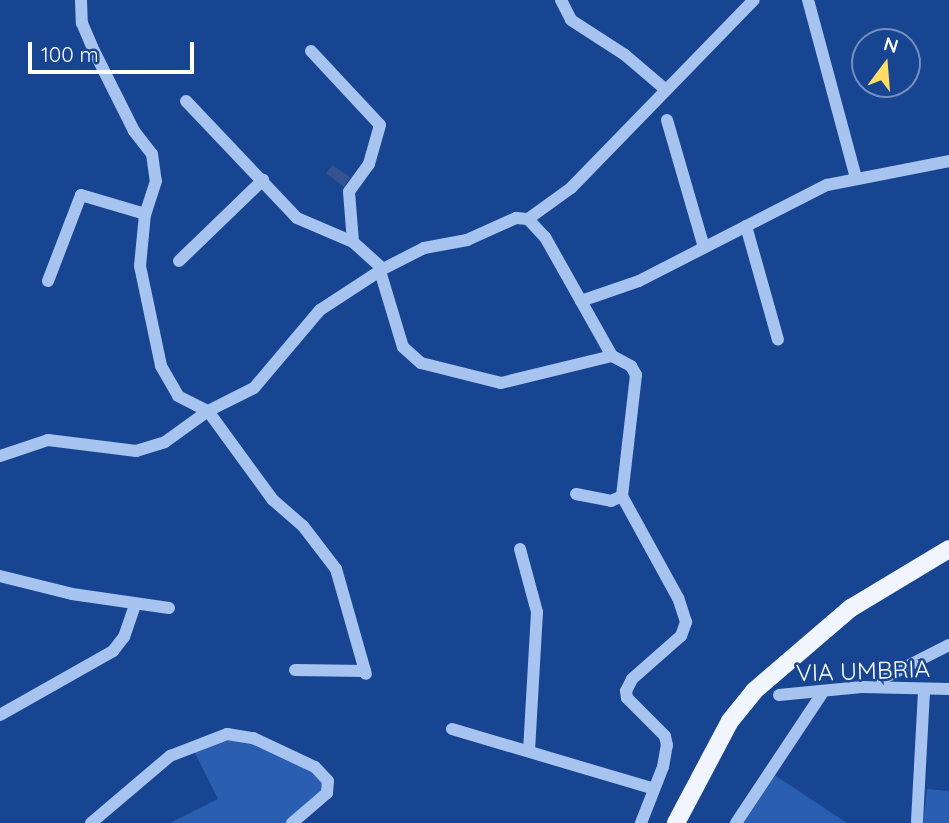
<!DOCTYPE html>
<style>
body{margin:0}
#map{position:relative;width:949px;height:823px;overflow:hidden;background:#184592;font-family:Quicksand,sans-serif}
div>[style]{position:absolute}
.green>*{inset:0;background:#2a5eb1}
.water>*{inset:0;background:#33548e}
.minor>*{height:12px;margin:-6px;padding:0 6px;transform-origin:6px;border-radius:6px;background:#a7c3f0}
.major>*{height:18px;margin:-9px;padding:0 9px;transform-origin:9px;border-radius:9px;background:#f0f5ff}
span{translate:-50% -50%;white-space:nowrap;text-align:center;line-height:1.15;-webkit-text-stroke:5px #184592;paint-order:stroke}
.street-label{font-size:24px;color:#fff}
.north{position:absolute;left:851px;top:28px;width:70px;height:70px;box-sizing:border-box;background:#184592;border:2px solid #748fbe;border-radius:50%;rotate:16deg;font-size:19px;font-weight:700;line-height:28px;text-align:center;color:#fff}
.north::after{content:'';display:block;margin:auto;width:24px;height:32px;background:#fd6;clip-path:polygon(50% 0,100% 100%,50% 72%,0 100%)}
.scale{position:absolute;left:28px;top:42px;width:166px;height:32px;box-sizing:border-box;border:4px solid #fff;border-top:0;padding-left:9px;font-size:21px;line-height:24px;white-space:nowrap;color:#fff;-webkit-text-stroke:5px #184592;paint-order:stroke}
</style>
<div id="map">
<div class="green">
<i style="clip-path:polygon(241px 738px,320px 774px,324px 788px,286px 823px,170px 823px,218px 799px,193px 749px)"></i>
<i style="clip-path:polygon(773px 774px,847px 823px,741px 823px)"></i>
<i style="clip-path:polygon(927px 789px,949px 791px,949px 823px,923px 823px)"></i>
</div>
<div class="water">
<i style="clip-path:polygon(332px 165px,350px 177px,344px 187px,326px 173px)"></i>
</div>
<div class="minor">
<i style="left:81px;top:0;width:23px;rotate:88deg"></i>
<i style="left:82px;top:23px;width:26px;rotate:67deg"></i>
<i style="left:92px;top:47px;width:94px;rotate:63.4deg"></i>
<i style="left:134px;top:131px;width:29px;rotate:52deg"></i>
<i style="left:152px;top:154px;width:27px;rotate:82deg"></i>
<i style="left:156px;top:181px;width:35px;rotate:108deg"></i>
<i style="left:145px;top:214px;width:52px;rotate:95.5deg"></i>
<i style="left:140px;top:266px;width:102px;rotate:78.1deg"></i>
<i style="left:161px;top:366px;width:34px;rotate:60deg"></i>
<i style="left:178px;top:396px;width:34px;rotate:27deg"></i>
<i style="left:208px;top:411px;width:110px;rotate:53.9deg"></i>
<i style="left:273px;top:500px;width:40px;rotate:41deg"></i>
<i style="left:303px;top:526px;width:54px;rotate:52.5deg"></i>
<i style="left:336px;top:569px;width:109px;rotate:74.1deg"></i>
<i style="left:561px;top:0;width:22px;rotate:63deg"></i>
<i style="left:571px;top:20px;width:64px;rotate:32.9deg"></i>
<i style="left:625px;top:55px;width:52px;rotate:40.4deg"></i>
<i style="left:808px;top:0;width:184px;rotate:74.9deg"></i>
<i style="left:311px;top:51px;width:101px;rotate:47deg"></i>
<i style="left:380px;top:125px;width:41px;rotate:105.8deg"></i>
<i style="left:369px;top:164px;width:34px;rotate:126deg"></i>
<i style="left:349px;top:192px;width:50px;rotate:85.4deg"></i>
<i style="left:186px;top:101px;width:161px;rotate:46.5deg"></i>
<i style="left:297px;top:218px;width:61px;rotate:23.2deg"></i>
<i style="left:353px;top:242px;width:40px;rotate:42deg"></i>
<i style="left:667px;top:120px;width:132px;rotate:73.8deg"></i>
<i style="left:528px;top:219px;width:25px;rotate:47deg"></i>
<i style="left:545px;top:237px;width:73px;rotate:60.6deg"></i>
<i style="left:746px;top:226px;width:118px;rotate:74.3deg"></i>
<i style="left:179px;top:261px;width:117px;rotate:-44deg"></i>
<i style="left:380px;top:271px;width:79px;rotate:73.2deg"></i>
<i style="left:403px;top:347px;width:24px;rotate:42deg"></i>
<i style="left:421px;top:363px;width:82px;rotate:14deg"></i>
<i style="left:501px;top:383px;width:114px;rotate:-13.7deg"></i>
<i style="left:48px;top:281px;width:92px;rotate:-69deg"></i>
<i style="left:81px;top:195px;width:67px;rotate:16.5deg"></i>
<i style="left:0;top:456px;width:51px;rotate:-18.4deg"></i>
<i style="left:48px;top:440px;width:89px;rotate:7.1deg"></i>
<i style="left:136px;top:451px;width:30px;rotate:-17deg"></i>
<i style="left:165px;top:442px;width:53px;rotate:-35.8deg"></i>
<i style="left:208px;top:411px;width:51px;rotate:-26.6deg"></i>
<i style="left:254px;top:388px;width:102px;rotate:-49.8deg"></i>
<i style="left:320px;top:310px;width:75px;rotate:-33.1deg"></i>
<i style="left:383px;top:269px;width:46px;rotate:-27.1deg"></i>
<i style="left:424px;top:248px;width:44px;rotate:-10.5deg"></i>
<i style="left:467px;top:240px;width:54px;rotate:-24.2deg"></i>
<i style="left:516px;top:218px;width:12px;rotate:5deg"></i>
<i style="left:528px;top:219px;width:53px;rotate:-35.8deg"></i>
<i style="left:571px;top:188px;width:262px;rotate:-45.8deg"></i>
<i style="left:576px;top:494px;width:36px;rotate:11deg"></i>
<i style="left:611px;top:501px;width:12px;rotate:-24deg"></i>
<i style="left:520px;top:549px;width:65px;rotate:74.9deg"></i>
<i style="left:537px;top:612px;width:139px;rotate:93.3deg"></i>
<i style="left:0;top:576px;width:74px;rotate:14deg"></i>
<i style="left:72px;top:594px;width:98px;rotate:8.2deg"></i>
<i style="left:295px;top:670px;width:70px;rotate:0.8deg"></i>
<i style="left:881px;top:687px;width:9px;rotate:-72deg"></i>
<i style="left:884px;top:678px;width:73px;rotate:-26.9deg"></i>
<i style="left:779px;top:695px;width:83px;rotate:-5.5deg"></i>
<i style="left:862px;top:687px;width:87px;rotate:1.3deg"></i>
<i style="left:0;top:715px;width:130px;rotate:-29.5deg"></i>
<i style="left:113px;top:651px;width:18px;rotate:-52deg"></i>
<i style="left:124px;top:637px;width:34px;rotate:-71deg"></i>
<i style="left:452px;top:729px;width:208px;rotate:16.5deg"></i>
<i style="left:917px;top:821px;width:131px;rotate:-86.9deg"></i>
<i style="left:91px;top:823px;width:104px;rotate:-40.3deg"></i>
<i style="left:170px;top:756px;width:61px;rotate:-21.1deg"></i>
<i style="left:227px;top:734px;width:26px;rotate:9deg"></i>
<i style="left:253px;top:738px;width:68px;rotate:25.1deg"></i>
<i style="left:315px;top:767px;width:19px;rotate:47deg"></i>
<i style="left:328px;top:781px;width:12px;rotate:95deg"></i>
<i style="left:327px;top:793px;width:46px;rotate:139.4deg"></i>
<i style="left:641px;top:823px;width:60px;rotate:-68.6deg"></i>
<i style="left:663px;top:767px;width:22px;rotate:-80deg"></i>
<i style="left:667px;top:745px;width:9px;rotate:-103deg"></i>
<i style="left:665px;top:736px;width:54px;rotate:-135deg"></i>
<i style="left:627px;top:698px;width:7px;rotate:-98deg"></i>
<i style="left:626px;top:691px;width:13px;rotate:-63deg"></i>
<i style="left:632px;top:679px;width:65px;rotate:-41.3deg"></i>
<i style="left:681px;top:636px;width:15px;rotate:-70deg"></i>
<i style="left:686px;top:622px;width:25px;rotate:-108deg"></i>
<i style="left:678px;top:598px;width:116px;rotate:-118.8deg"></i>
<i style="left:622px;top:496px;width:122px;rotate:-83.4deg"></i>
<i style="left:636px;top:375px;width:10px;rotate:-119deg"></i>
<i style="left:631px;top:366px;width:21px;rotate:-152deg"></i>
<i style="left:612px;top:356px;width:63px;rotate:-119.4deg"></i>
<i style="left:581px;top:301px;width:61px;rotate:-19deg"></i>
<i style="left:639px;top:281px;width:211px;rotate:-27.1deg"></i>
<i style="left:827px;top:185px;width:124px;rotate:-11.1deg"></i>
<i style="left:736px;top:823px;width:157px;rotate:-56.4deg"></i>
</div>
<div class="major">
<i style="left:676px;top:823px;width:115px;rotate:-62.1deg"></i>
<i style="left:730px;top:721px;width:38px;rotate:-51deg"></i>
<i style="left:754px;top:691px;width:128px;rotate:-40.6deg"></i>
<i style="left:851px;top:608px;width:114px;rotate:-31deg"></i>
</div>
<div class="street-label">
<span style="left:863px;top:671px;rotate:-2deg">VIA UMBRIA</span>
</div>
<div class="north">N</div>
<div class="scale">100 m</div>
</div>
